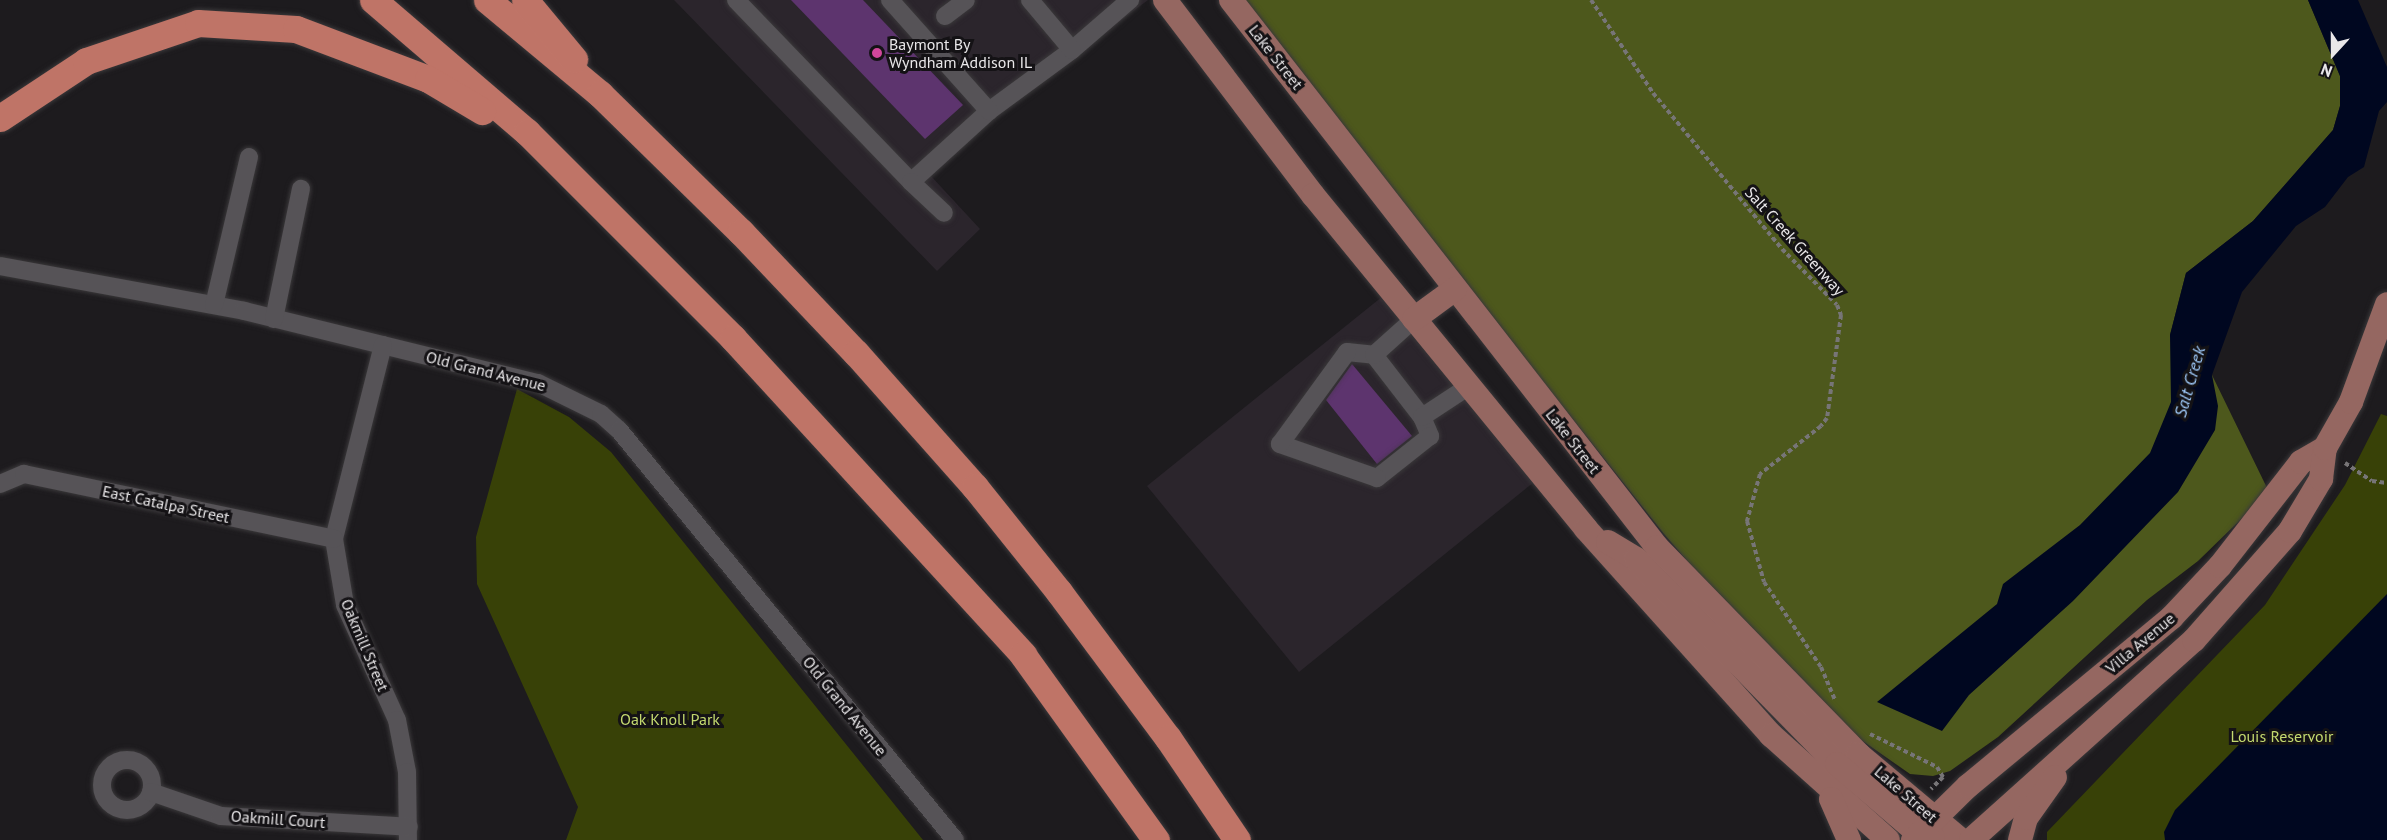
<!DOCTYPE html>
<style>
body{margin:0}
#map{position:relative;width:2387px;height:840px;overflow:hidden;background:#1d1b1e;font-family:"PT Sans",sans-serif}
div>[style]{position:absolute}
.built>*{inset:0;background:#2b252c}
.green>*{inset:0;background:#384107}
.forest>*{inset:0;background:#4d581c}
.water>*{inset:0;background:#000720}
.building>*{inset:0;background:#5d346e}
.path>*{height:4px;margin-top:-2px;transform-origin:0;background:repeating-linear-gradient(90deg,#777577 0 4.5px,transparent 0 7.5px)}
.roads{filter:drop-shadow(0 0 2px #3a383a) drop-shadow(0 0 2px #3a383a)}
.minor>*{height:18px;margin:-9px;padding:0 9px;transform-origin:9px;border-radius:9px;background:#565357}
.minor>.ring{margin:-9px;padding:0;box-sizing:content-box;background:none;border:18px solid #565357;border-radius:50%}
.major>*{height:24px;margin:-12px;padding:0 12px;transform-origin:12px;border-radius:12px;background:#956761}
.highway>*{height:27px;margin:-13.5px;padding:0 13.5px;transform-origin:13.5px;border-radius:13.5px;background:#bf7467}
.dots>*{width:16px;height:16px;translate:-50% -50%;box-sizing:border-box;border:3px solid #141215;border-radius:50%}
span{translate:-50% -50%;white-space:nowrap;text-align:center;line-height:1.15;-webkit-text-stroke:6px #141215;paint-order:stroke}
.poi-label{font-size:16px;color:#e9e7e9}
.left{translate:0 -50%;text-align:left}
.street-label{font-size:16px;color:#e9e7e9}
.park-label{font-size:16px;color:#c4d96f}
.water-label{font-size:18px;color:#9dc7f6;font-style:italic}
.north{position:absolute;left:2303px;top:24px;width:60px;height:60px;-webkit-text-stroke:4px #141215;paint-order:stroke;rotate:201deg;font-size:16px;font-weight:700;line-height:24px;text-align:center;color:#e9e7e9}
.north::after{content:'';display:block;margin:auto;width:21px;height:27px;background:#e9e7e9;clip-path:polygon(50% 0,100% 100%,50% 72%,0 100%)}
</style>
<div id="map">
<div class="built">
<i style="clip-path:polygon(674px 0,1148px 0,993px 117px,931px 176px,980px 229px,937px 271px)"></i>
<i style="clip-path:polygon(1383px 296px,1534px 482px,1299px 672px,1147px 486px)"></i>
</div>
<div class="green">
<i style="clip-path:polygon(517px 389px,569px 417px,611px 452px,923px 840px,566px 840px,578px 807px,477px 584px,476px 537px)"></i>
<i style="clip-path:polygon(2381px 414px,2387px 416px,2387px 840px,2047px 840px,2047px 832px,2265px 605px,2345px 485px)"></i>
</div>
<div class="forest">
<i style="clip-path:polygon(1240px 0,2308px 0,2340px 76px,2340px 106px,2333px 130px,2253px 221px,2186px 273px,2170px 335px,2212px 375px,2269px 492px,2198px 561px,2147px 600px,1998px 737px,1950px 771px,1933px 776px,1910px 774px,1857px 737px,1741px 623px,1664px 534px)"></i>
</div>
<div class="water">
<i style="clip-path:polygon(2308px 0,2358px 0,2387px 67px,2387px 102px,2379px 111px,2364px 167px,2348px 177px,2325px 207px,2296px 226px,2242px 292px,2212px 375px,2218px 406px,2215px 430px,2178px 492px,2073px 601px,1969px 695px,1942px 731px,1877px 702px,1997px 604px,2003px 584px,2080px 525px,2150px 453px,2171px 402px,2170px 335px,2186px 273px,2253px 221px,2333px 130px,2340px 106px,2340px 76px)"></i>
<i style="clip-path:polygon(2387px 594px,2387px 840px,2165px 840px,2164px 832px,2175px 810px)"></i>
</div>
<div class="building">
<i style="clip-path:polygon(791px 0,863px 0,963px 105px,925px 139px)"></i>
<i style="clip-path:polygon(1352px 364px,1412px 436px,1377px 464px,1326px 400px)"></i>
</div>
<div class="path">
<i style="left:1591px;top:0;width:112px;rotate:56.3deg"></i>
<i style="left:1653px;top:93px;width:202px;rotate:50.4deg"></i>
<i style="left:1782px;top:249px;width:78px;rotate:45.5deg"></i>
<i style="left:1837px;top:305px;width:11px;rotate:68deg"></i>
<i style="left:1841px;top:315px;width:104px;rotate:97.7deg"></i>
<i style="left:1827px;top:418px;width:10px;rotate:127deg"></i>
<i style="left:1821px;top:426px;width:78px;rotate:141.8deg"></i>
<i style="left:1760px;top:474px;width:49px;rotate:105.5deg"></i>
<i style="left:1747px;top:521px;width:63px;rotate:74.4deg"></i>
<i style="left:1764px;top:582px;width:102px;rotate:56.2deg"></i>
<i style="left:1821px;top:667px;width:36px;rotate:67deg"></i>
<i style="left:2345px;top:463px;width:32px;rotate:34deg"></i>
<i style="left:2372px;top:481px;width:15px;rotate:8deg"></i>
<i style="left:1870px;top:734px;width:75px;rotate:26.2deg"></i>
<i style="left:1937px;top:767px;width:12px;rotate:59deg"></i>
<i style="left:1943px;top:777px;width:17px;rotate:135deg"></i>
</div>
<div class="roads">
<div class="minor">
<i style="left:736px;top:0;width:252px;rotate:46.1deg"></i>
<i style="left:911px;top:182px;width:105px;rotate:-42.3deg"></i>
<i style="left:989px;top:111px;width:103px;rotate:-36.3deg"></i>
<i style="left:1072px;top:50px;width:77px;rotate:-40.8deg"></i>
<i style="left:890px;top:0;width:149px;rotate:48.3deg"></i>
<i style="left:1030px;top:0;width:65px;rotate:50deg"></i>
<i style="left:945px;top:16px;width:26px;rotate:-37deg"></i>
<i style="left:911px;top:182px;width:45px;rotate:43.2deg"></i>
<i style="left:0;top:266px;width:248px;rotate:10.4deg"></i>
<i style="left:244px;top:311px;width:303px;rotate:13.8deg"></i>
<i style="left:538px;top:383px;width:70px;rotate:26.2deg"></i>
<i style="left:601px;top:414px;width:24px;rotate:42deg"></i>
<i style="left:619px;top:430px;width:530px;rotate:50.66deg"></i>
<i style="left:214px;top:305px;width:152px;rotate:-76.7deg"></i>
<i style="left:274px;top:319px;width:133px;rotate:-78.3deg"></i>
<i style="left:383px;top:345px;width:200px;rotate:104.2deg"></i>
<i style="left:334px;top:539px;width:67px;rotate:80.5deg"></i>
<i style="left:345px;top:605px;width:126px;rotate:65.7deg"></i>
<i style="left:397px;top:720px;width:53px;rotate:79.1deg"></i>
<i style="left:407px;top:772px;width:68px;rotate:89.2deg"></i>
<i style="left:1347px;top:352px;width:27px;rotate:6deg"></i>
<i style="left:1374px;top:355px;width:78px;rotate:52.3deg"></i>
<i style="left:1422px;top:417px;width:21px;rotate:67deg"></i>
<i style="left:1430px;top:436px;width:68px;rotate:141.6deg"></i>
<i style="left:1377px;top:478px;width:103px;rotate:-160.7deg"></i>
<i style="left:1280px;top:444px;width:114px;rotate:-53.9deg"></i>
<i style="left:1374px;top:355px;width:54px;rotate:-42deg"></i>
<i style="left:1422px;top:417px;width:56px;rotate:-33.4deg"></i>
<i style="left:0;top:484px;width:26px;rotate:-23deg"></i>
<i style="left:24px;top:474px;width:317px;rotate:11.8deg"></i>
<i class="ring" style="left:102px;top:760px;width:32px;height:32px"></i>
<i style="left:151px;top:792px;width:74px;rotate:18.9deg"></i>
<i style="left:221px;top:816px;width:188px;rotate:3.3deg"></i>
</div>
<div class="major">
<i style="left:1165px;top:0;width:245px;rotate:52.8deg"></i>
<i style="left:1313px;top:195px;width:431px;rotate:50.7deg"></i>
<i style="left:1586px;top:529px;width:277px;rotate:48.1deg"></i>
<i style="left:1771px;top:735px;width:157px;rotate:41.9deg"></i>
<i style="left:1231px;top:0;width:693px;rotate:52.09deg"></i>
<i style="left:1657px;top:547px;width:289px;rotate:45.8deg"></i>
<i style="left:1858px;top:754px;width:134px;rotate:39.9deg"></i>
<i style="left:1414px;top:319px;width:51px;rotate:-36.2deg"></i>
<i style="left:1608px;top:542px;width:33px;rotate:31deg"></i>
<i style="left:1636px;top:559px;width:287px;rotate:45.6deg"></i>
<i style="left:1837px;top:764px;width:108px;rotate:40.5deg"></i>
<i style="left:1919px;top:834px;width:14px;rotate:12deg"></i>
<i style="left:1831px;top:799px;width:45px;rotate:66.3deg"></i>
<i style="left:1913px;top:840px;width:77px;rotate:-44.5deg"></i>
<i style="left:1968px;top:786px;width:264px;rotate:-39.6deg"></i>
<i style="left:2171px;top:618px;width:71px;rotate:-46.7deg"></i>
<i style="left:2220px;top:566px;width:132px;rotate:-52.1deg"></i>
<i style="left:2301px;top:462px;width:28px;rotate:-30deg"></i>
<i style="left:1971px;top:840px;width:300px;rotate:-41.9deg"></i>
<i style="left:2194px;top:640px;width:145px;rotate:-48.6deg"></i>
<i style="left:2290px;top:531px;width:61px;rotate:-59.2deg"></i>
<i style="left:2321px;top:479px;width:31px;rotate:-83deg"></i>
<i style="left:2325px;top:448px;width:53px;rotate:-60.5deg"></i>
<i style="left:2351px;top:402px;width:104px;rotate:-69.8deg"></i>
<i style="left:2020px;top:840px;width:23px;rotate:-75deg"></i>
<i style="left:2026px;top:818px;width:50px;rotate:-54.7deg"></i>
</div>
<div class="highway">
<i style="left:373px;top:0;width:203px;rotate:40.6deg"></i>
<i style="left:527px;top:132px;width:291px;rotate:45deg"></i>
<i style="left:733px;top:338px;width:430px;rotate:47.5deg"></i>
<i style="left:1023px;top:655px;width:228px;rotate:54.3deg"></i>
<i style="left:487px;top:0;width:147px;rotate:39.8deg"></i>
<i style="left:600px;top:94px;width:197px;rotate:44.4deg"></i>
<i style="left:741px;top:232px;width:167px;rotate:46.5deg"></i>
<i style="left:856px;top:353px;width:179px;rotate:48.4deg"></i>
<i style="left:975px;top:487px;width:134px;rotate:51.3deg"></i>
<i style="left:1059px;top:592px;width:182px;rotate:53.3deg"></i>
<i style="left:1168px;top:738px;width:123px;rotate:55.9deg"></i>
<i style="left:525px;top:0;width:77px;rotate:50.3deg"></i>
<i style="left:0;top:118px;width:103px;rotate:-33.5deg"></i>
<i style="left:86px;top:61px;width:118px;rotate:-18.7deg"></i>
<i style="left:198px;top:23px;width:98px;rotate:3.5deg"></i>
<i style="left:296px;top:29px;width:141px;rotate:20.7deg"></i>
<i style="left:428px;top:79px;width:63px;rotate:30.7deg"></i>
</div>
</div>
<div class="dots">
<i style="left:877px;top:53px;background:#d1479c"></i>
</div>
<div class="poi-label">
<span class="left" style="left:889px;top:53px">Baymont By<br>Wyndham Addison IL</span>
</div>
<div class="street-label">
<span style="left:1276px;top:57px;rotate:52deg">Lake Street</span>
<span style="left:1795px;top:241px;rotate:48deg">Salt Creek Greenway</span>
<span style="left:486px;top:371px;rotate:14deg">Old Grand Avenue</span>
<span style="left:1573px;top:441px;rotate:52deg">Lake Street</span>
<span style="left:166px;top:504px;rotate:12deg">East Catalpa Street</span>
<span style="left:2140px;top:643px;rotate:-40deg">Villa Avenue</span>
<span style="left:365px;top:645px;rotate:67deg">Oakmill Street</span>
<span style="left:845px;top:706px;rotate:51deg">Old Grand Avenue</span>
<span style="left:1906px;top:794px;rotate:41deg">Lake Street</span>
<span style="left:278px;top:819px;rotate:4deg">Oakmill Court</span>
</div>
<div class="park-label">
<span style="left:670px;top:719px">Oak Knoll Park</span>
<span style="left:2282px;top:736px">Louis Reservoir</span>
</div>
<div class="water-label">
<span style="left:2190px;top:382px;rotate:-74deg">Salt Creek</span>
</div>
<div class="north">N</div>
</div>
